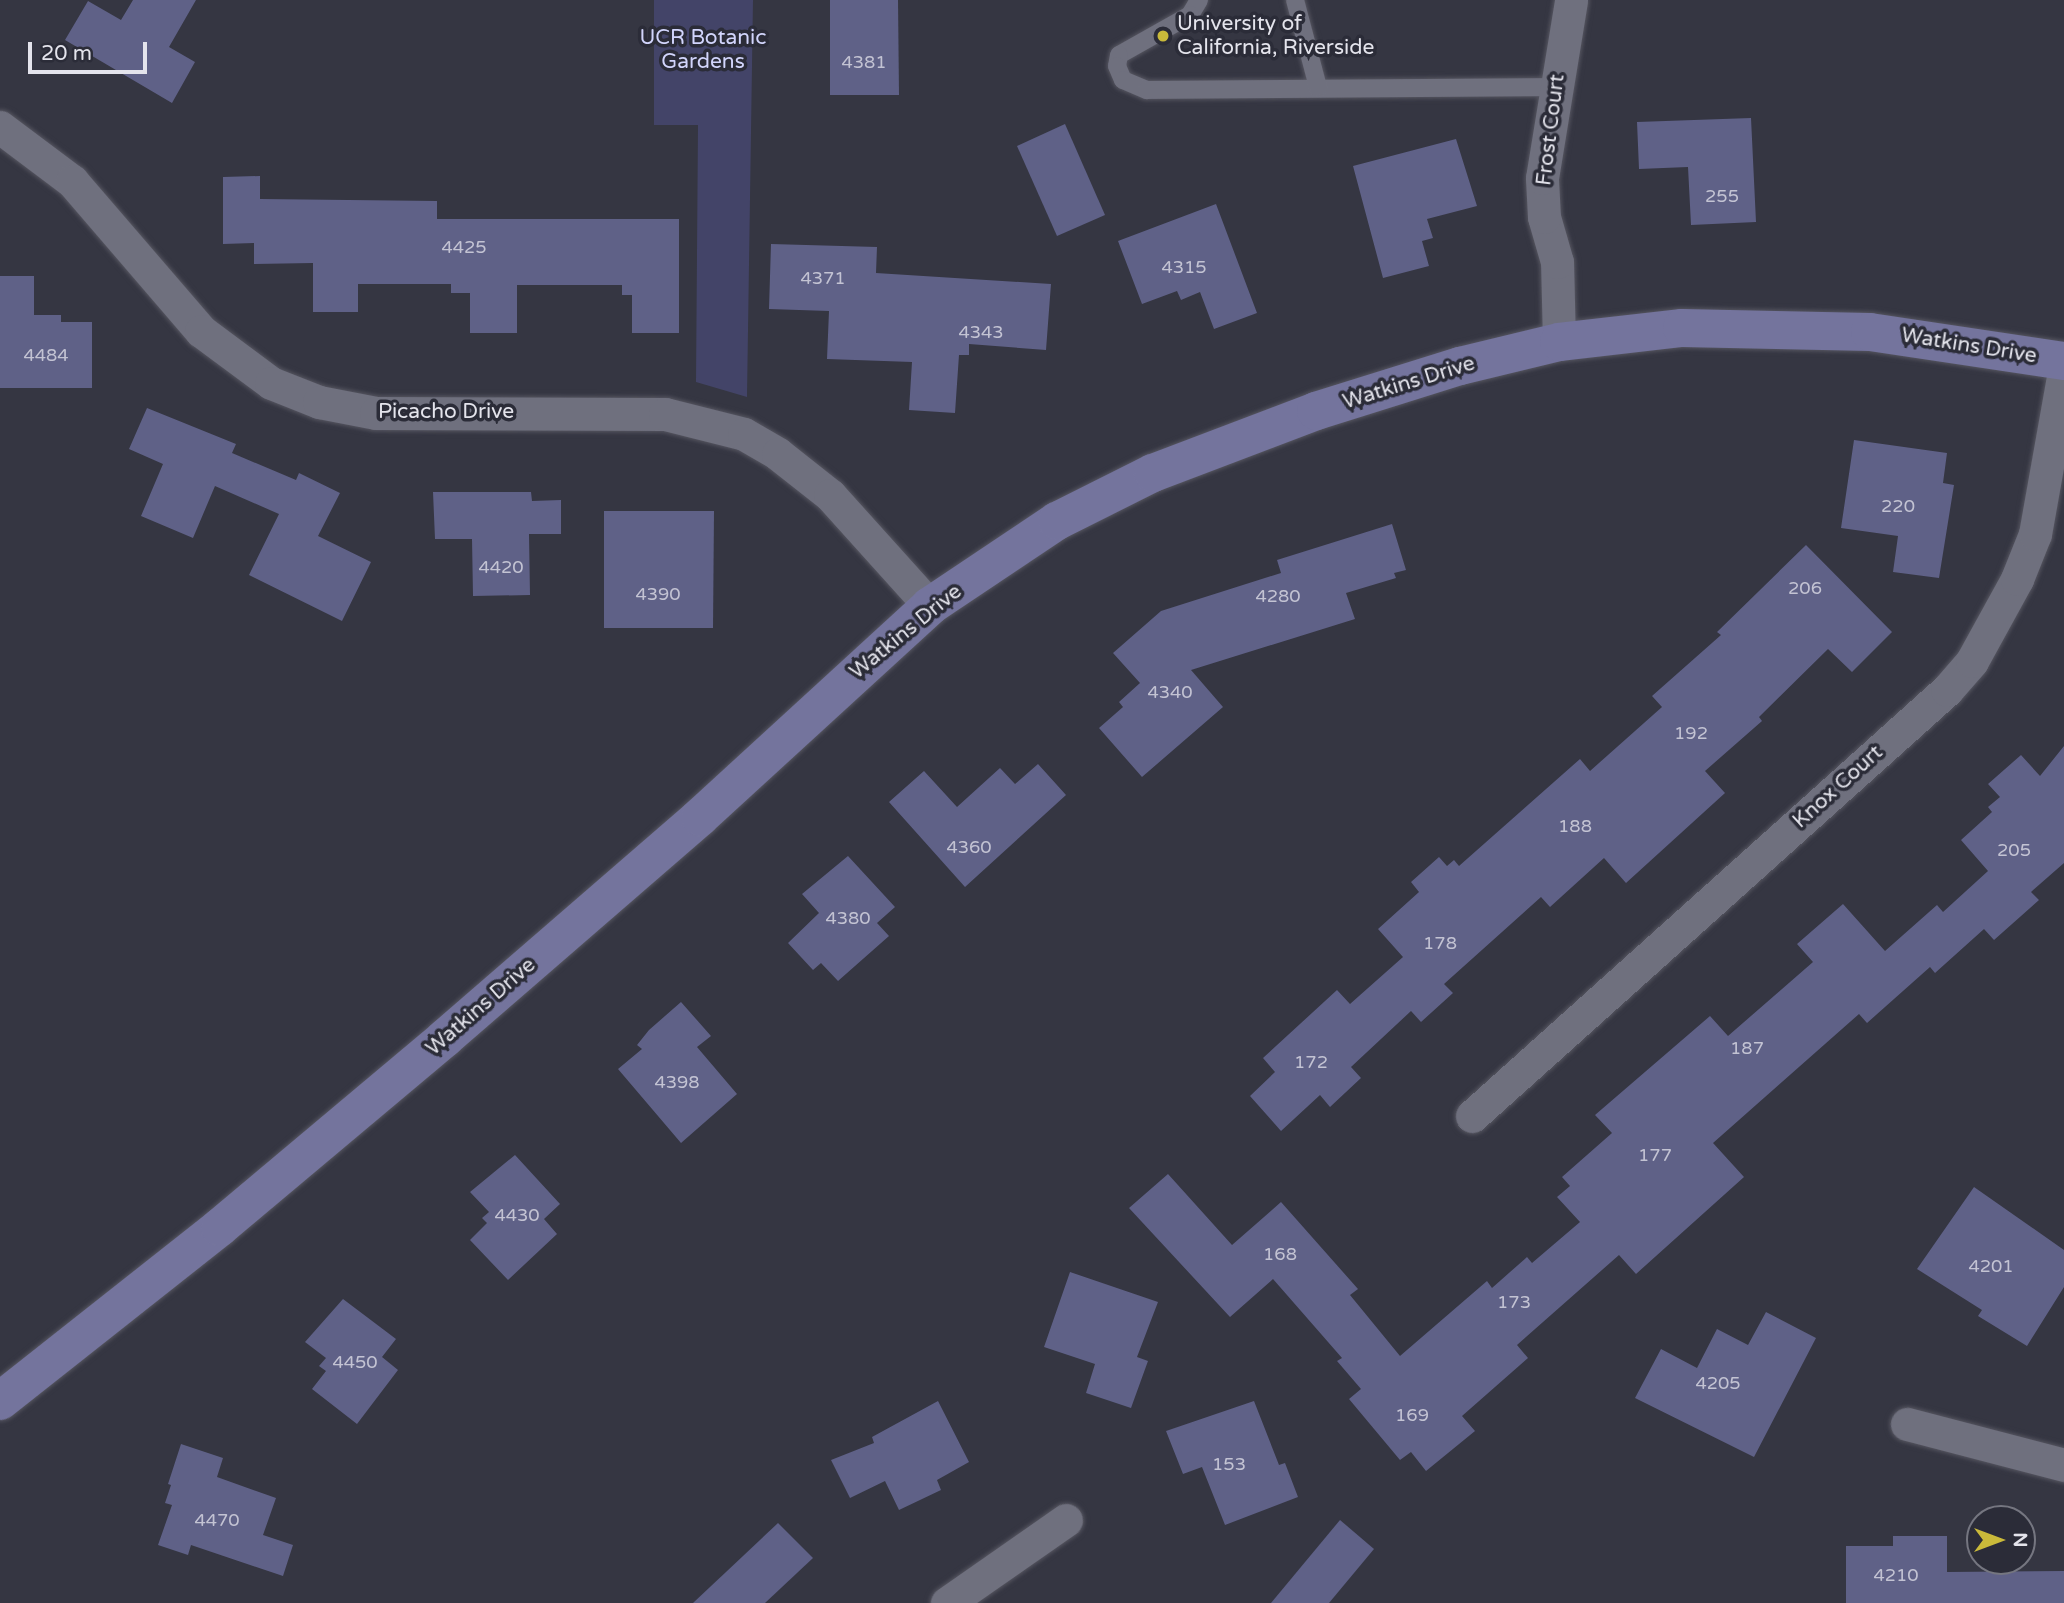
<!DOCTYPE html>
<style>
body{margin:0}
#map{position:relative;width:2064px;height:1603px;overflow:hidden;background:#353642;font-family:"Varela Round",sans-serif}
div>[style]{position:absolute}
.green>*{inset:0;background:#434468}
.building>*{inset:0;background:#5f6187}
.roads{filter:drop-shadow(0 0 2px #555560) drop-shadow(0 0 2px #555560)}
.service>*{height:18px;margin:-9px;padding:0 9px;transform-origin:9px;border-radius:9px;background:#6f707e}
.minor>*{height:33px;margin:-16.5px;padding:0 16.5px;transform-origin:16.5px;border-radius:16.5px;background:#6f707e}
.secondary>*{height:38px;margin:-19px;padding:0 19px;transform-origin:19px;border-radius:19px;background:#74749d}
.dots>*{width:19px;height:19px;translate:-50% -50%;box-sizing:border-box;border:4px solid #2b2c38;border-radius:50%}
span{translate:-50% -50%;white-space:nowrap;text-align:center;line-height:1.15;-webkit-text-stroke:7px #2b2c38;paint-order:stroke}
.number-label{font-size:18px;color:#c3c3d3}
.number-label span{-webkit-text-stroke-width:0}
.poi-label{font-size:21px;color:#e4e4ec}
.left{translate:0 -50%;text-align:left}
.park-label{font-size:21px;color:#d2d5fc}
.street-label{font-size:21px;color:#e4e4ec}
.north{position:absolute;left:1966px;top:1505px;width:70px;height:70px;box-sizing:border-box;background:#2b2c38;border:2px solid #757680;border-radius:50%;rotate:90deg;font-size:19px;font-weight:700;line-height:28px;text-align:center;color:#e4e4ec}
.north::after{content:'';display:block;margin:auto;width:24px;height:32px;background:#caba3a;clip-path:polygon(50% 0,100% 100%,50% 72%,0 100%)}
.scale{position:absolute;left:28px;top:42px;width:119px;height:32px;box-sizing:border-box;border:4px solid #e4e4ec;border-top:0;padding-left:9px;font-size:21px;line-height:24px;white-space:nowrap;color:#e4e4ec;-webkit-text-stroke:5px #2b2c38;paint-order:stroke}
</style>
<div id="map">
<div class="green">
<i style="clip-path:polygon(654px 0,753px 0,747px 397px,696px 382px,698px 125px,654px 125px)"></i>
</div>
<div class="building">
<i style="clip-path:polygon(133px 0,196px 0,169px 47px,195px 62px,172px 103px,65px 40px,88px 1px,121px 20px)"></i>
<i style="clip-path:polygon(830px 0,898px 0,899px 95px,830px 95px)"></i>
<i style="clip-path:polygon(1751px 118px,1756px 222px,1691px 225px,1688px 167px,1639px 169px,1637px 122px)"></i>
<i style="clip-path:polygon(1065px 124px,1105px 215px,1057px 236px,1017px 146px)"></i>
<i style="clip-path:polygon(1456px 139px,1477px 206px,1427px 219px,1433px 238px,1422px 241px,1429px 266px,1383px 278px,1353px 166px)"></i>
<i style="clip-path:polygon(260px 176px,260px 199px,437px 201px,437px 219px,679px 219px,679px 333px,632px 333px,632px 295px,622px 295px,622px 285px,517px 285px,517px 333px,470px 333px,470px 293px,451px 293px,451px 284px,358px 284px,358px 312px,313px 312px,313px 263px,254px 264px,254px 243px,223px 244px,223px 177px)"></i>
<i style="clip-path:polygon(1216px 204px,1257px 313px,1214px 329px,1200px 292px,1181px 300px,1177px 291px,1142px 304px,1118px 241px)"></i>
<i style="clip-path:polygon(771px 244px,877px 247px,876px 273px,1051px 284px,1046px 350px,969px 344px,969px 355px,959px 355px,955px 413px,909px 410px,912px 362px,827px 359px,829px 311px,769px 309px)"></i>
<i style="clip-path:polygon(0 276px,34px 276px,34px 315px,61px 315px,61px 322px,92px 322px,92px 388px,0 388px)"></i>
<i style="clip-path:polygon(147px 408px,236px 444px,232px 453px,296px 480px,299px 473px,340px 493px,318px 536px,371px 562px,342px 621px,249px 575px,279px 514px,215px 486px,193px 538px,141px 516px,163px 464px,129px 449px)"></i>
<i style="clip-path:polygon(1854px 440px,1947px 453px,1943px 483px,1954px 485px,1939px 578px,1893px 572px,1898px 536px,1841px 528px)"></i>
<i style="clip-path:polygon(433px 492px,531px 492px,532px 501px,561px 500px,561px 534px,529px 534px,530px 595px,473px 596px,472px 539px,435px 539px)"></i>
<i style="clip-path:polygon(604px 511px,714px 511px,713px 628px,604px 628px)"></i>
<i style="clip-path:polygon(1392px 524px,1406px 570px,1394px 573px,1396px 578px,1346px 593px,1355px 619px,1191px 670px,1223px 707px,1142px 777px,1099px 728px,1123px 707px,1119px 702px,1140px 683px,1113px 653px,1161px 611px,1281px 573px,1277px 560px)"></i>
<i style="clip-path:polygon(1806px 545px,1892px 632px,1852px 672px,1828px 649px,1759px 717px,1762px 721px,1705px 771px,1725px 793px,1626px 883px,1604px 858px,1550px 907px,1541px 897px,1444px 984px,1453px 993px,1421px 1022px,1411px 1011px,1351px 1067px,1361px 1078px,1330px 1107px,1320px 1095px,1281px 1131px,1250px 1096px,1275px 1072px,1263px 1058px,1337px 990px,1350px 1004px,1403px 957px,1378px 929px,1419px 892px,1411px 882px,1439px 857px,1447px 866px,1454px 860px,1459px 866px,1580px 759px,1590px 771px,1662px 707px,1652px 696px,1721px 635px,1717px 632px)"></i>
<i style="clip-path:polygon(2064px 746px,2064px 863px,2031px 892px,2039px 900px,1994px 940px,1984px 929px,1935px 973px,1930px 967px,1867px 1023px,1859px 1014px,1713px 1143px,1744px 1177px,1636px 1274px,1619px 1255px,1517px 1345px,1528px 1358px,1462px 1416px,1475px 1431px,1426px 1471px,1411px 1452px,1400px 1460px,1349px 1399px,1361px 1389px,1337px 1361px,1342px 1358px,1273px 1279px,1230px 1317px,1129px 1208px,1168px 1174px,1232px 1245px,1281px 1202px,1358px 1289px,1350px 1295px,1400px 1356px,1487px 1281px,1492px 1288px,1527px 1257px,1532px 1263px,1580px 1222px,1557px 1197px,1570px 1186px,1562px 1177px,1612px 1133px,1595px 1115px,1710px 1016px,1728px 1036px,1813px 962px,1797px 944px,1843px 904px,1885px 951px,1937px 905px,1943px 912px,1988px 871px,1961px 840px,1992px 812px,1988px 807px,2000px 797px,1988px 784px,2021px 755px,2040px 776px)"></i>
<i style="clip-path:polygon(1038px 764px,1066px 795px,965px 887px,889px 802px,924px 771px,957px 807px,1000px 768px,1015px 784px)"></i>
<i style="clip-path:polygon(848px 856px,895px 907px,877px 923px,889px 936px,838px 981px,821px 963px,813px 970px,788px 943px,819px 913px,802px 894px)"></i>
<i style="clip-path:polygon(681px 1002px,711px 1036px,697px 1047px,737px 1094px,681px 1143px,618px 1069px,642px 1049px,637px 1045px,649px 1030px)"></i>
<i style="clip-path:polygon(515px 1155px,560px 1204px,544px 1219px,557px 1234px,508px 1280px,470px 1240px,487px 1223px,482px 1218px,489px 1212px,470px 1192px)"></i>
<i style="clip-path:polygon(1974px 1187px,2064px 1250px,2064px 1287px,2027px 1346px,1978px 1316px,1982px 1310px,1917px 1269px)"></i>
<i style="clip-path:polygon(1070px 1272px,1158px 1302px,1137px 1357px,1148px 1361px,1131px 1408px,1086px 1393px,1095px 1364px,1044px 1347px)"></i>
<i style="clip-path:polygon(343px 1299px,396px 1339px,382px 1357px,398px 1370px,357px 1424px,312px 1389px,326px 1371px,319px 1366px,326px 1358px,305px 1342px)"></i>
<i style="clip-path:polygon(1766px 1312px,1816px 1338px,1754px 1457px,1635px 1398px,1661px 1349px,1697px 1368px,1717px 1329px,1748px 1345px)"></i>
<i style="clip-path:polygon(938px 1401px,969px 1462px,937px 1480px,941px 1490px,899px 1510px,885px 1481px,850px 1498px,831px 1460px,874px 1443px,872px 1437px)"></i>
<i style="clip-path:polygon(1254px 1401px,1279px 1465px,1285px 1463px,1298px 1497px,1225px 1525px,1202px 1467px,1183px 1474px,1166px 1431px)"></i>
<i style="clip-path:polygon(181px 1444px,223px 1458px,217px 1477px,276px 1498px,263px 1535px,293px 1545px,283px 1576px,191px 1545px,188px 1555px,158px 1545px,172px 1505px,165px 1503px,171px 1485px,168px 1484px)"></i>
<i style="clip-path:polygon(1340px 1520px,1374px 1549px,1329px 1603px,1271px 1603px)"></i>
<i style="clip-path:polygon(778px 1523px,813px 1558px,765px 1603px,693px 1603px)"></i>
<i style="clip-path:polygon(1893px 1536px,1947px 1536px,1947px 1572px,2064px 1571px,2064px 1603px,1846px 1603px,1846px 1546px,1893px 1546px)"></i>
</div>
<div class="roads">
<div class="service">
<i style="left:1199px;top:0;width:17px;rotate:121deg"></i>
<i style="left:1190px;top:15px;width:81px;rotate:150.6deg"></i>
<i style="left:1119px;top:55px;width:11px;rotate:100deg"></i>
<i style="left:1117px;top:66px;width:15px;rotate:67deg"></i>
<i style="left:1123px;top:80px;width:26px;rotate:23deg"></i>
<i style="left:1147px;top:90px;width:408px;rotate:-0.4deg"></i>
<i style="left:1295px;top:0;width:90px;rotate:75.2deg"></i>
</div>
<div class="minor">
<i style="left:0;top:127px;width:90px;rotate:36.9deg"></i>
<i style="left:72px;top:181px;width:198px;rotate:49.3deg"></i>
<i style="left:201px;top:331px;width:87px;rotate:36.6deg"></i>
<i style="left:271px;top:383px;width:52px;rotate:21.6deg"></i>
<i style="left:319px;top:402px;width:58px;rotate:10.9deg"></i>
<i style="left:376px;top:413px;width:289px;rotate:0.2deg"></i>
<i style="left:665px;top:414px;width:81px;rotate:14.2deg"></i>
<i style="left:744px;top:434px;width:39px;rotate:30deg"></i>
<i style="left:778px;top:454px;width:66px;rotate:38.3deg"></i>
<i style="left:830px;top:495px;width:149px;rotate:48deg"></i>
<i style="left:1559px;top:342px;width:80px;rotate:-91.4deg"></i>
<i style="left:1557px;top:262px;width:47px;rotate:-106.1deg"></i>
<i style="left:1544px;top:217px;width:39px;rotate:-93deg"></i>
<i style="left:1542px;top:178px;width:180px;rotate:-80.7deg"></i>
<i style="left:1472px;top:1116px;width:638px;rotate:-41.89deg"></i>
<i style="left:1947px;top:690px;width:38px;rotate:-49deg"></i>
<i style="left:1972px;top:661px;width:94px;rotate:-61.2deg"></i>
<i style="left:2017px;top:579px;width:48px;rotate:-68.2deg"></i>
<i style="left:2035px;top:534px;width:166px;rotate:-79.9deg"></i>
<i style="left:1907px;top:1424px;width:162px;rotate:14.6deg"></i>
<i style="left:947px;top:1603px;width:145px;rotate:-34.9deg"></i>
</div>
<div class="secondary">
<i style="left:0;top:1401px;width:280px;rotate:-38.3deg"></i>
<i style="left:220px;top:1227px;width:294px;rotate:-40deg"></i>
<i style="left:445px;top:1038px;width:337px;rotate:-40.9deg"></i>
<i style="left:700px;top:817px;width:312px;rotate:-42.5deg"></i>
<i style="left:930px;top:606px;width:153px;rotate:-33.8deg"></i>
<i style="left:1057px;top:521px;width:107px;rotate:-26.6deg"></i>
<i style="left:1153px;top:473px;width:174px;rotate:-20.8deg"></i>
<i style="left:1316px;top:411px;width:151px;rotate:-17.4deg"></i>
<i style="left:1460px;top:366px;width:102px;rotate:-13.6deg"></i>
<i style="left:1559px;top:342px;width:124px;rotate:-6.5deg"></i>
<i style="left:1682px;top:328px;width:188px;rotate:1.2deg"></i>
<i style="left:1870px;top:332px;width:196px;rotate:8.5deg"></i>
</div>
</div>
<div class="dots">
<i style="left:1163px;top:36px;background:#caba3a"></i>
</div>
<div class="number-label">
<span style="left:864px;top:62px">4381</span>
<span style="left:1722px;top:196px">255</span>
<span style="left:464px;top:247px">4425</span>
<span style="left:1184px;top:267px">4315</span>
<span style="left:823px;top:278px">4371</span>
<span style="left:981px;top:332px">4343</span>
<span style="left:46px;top:355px">4484</span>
<span style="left:1898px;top:506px">220</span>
<span style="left:501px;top:567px">4420</span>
<span style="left:1805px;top:588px">206</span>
<span style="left:658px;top:594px">4390</span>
<span style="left:1278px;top:596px">4280</span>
<span style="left:1170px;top:692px">4340</span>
<span style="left:1691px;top:733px">192</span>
<span style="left:1575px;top:826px">188</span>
<span style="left:969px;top:847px">4360</span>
<span style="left:2014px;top:850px">205</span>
<span style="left:848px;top:918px">4380</span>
<span style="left:1440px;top:943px">178</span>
<span style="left:1747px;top:1048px">187</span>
<span style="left:1311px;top:1062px">172</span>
<span style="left:677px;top:1082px">4398</span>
<span style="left:1655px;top:1155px">177</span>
<span style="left:517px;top:1215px">4430</span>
<span style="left:1280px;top:1254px">168</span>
<span style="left:1991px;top:1266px">4201</span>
<span style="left:1514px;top:1302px">173</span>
<span style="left:355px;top:1362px">4450</span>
<span style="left:1718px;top:1383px">4205</span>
<span style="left:1412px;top:1415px">169</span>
<span style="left:1229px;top:1464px">153</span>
<span style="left:217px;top:1520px">4470</span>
<span style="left:1896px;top:1575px">4210</span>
</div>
<div class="poi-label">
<span class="left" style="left:1177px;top:36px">University of<br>California, Riverside</span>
</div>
<div class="park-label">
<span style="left:703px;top:50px">UCR Botanic<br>Gardens</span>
</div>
<div class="street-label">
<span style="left:1551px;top:130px;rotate:-83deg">Frost Court</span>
<span style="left:1969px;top:346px;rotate:9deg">Watkins Drive</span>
<span style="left:1409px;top:383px;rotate:-17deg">Watkins Drive</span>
<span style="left:446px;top:412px">Picacho Drive</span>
<span style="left:906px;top:632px;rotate:-39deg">Watkins Drive</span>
<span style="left:1838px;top:787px;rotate:-42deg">Knox Court</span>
<span style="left:481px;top:1007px;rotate:-41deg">Watkins Drive</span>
</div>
<div class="north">N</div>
<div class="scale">20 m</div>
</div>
